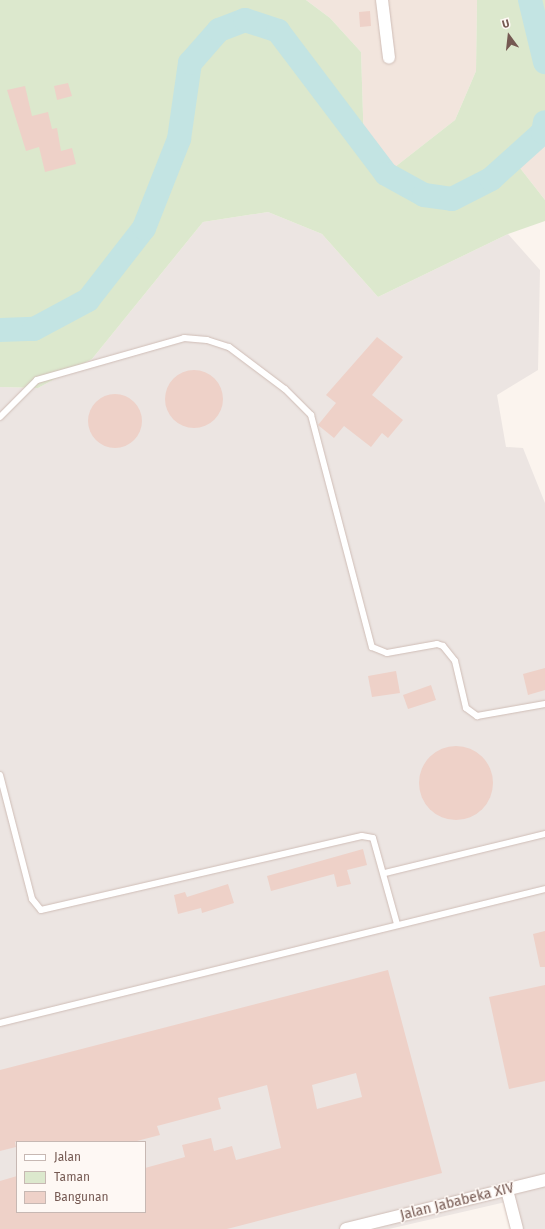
<!DOCTYPE html>
<style>
body{margin:0}
#map{position:relative;width:545px;height:1229px;overflow:hidden;background:#fbf4ee;font-family:"Fira Sans",sans-serif}
div>[style]{position:absolute}
.residential>*{inset:0;background:#f2e5dd}
.industrial>*{inset:0;background:#ece5e2}
.green>*{inset:0;background:#dce8cd}
.river>*{height:24px;margin:-12px;padding:0 12px;transform-origin:12px;border-radius:12px;background:#c3e4e3}
.building>*{inset:0;background:#eed1c8}
.round{border-radius:50%}
.roads{filter:drop-shadow(0 0 1px #cfbdb6) drop-shadow(0 0 1px #cfbdb6)}
.lane>*{height:6px;margin:-3px;padding:0 3px;transform-origin:3px;border-radius:3px;background:#fff}
.street>*{height:12px;margin:-6px;padding:0 6px;transform-origin:6px;border-radius:6px;background:#fff}
span{translate:-50% -50%;white-space:nowrap;text-align:center;line-height:1.15;-webkit-text-stroke:3px #fef8f4;paint-order:stroke}
.street-label{font-size:14px;color:#755952}
.legend{position:absolute;left:16px;top:1141px;width:130px;height:72px;box-sizing:border-box;background:#fef8f4;border:1px solid #c7b8b3;margin:0;padding:5px 7px;list-style:none;font-size:12px;color:#755952}
.legend li{display:flex;align-items:center;gap:8px;height:20px}
.legend b{width:20px;border:1px solid #c7b8b3}
.north{position:absolute;left:489px;top:16px;width:40px;height:40px;-webkit-text-stroke:3px #fef8f4;paint-order:stroke;rotate:345deg;font-size:11px;font-weight:700;line-height:16px;text-align:center;color:#755952}
.north::after{content:'';display:block;margin:auto;width:14px;height:18px;background:#755952;clip-path:polygon(50% 0,100% 100%,50% 72%,0 100%)}
</style>
<div id="map">
<div class="residential">
<i style="clip-path:polygon(306px 0,477px 0,476px 71px,455px 120px,386px 174px,364px 146px,361px 52px,330px 18px)"></i>
<i style="clip-path:polygon(545px 122px,545px 200px,513px 159px,543px 132px)"></i>
</div>
<div class="industrial">
<i style="clip-path:polygon(evenodd,268px 212px,322px 234px,378px 297px,508px 234px,540px 270px,538px 370px,497px 395px,506px 447px,523px 448px,545px 503px,545px 1229px,522px 1229px,514px 1200px,389px 1229px,0 1229px,0 387px,38px 388px,92px 359px,203px 222px,268px 212px,17px 1142px,145px 1142px,145px 1212px,17px 1212px,17px 1142px)"></i>
</div>
<div class="green">
<i style="clip-path:polygon(0 0,306px 0,330px 18px,361px 52px,364px 146px,386px 174px,455px 120px,476px 71px,477px 0,545px 0,545px 122px,543px 132px,513px 159px,545px 200px,545px 221px,508px 234px,378px 297px,322px 234px,268px 212px,203px 222px,92px 359px,38px 388px,0 387px)"></i>
</div>
<div class="river">
<i style="left:530px;top:0;width:64px;rotate:76.4deg"></i>
<i style="left:0;top:330px;width:34px;rotate:-2deg"></i>
<i style="left:34px;top:329px;width:61px;rotate:-28.2deg"></i>
<i style="left:88px;top:300px;width:91px;rotate:-52.1deg"></i>
<i style="left:144px;top:228px;width:96px;rotate:-68.5deg"></i>
<i style="left:179px;top:139px;width:77px;rotate:-81.8deg"></i>
<i style="left:190px;top:63px;width:44px;rotate:-48.7deg"></i>
<i style="left:219px;top:30px;width:28px;rotate:-21deg"></i>
<i style="left:245px;top:20px;width:35px;rotate:18deg"></i>
<i style="left:278px;top:31px;width:179px;rotate:52.9deg"></i>
<i style="left:386px;top:174px;width:43px;rotate:28.9deg"></i>
<i style="left:424px;top:195px;width:28px;rotate:8deg"></i>
<i style="left:452px;top:199px;width:44px;rotate:-27.1deg"></i>
<i style="left:491px;top:179px;width:70px;rotate:-42.1deg"></i>
<i style="left:543px;top:132px;width:10px;rotate:-79deg"></i>
</div>
<div class="building">
<i style="clip-path:polygon(370px 11px,371px 26px,360px 27px,359px 12px)"></i>
<i style="clip-path:polygon(68px 83px,72px 96px,57px 100px,54px 86px)"></i>
<i style="clip-path:polygon(25px 86px,32px 116px,48px 112px,52px 129px,57px 128px,61px 151px,72px 148px,76px 164px,45px 172px,39px 147px,26px 151px,7px 90px)"></i>
<i style="clip-path:polygon(377px 337px,403px 357px,372px 395px,403px 420px,388px 438px,382px 433px,371px 447px,344px 426px,334px 438px,318px 425px,336px 403px,326px 395px)"></i>
<i class="round" style="left:165px;top:370px;width:58px;height:58px"></i>
<i class="round" style="left:88px;top:394px;width:54px;height:54px"></i>
<i style="clip-path:polygon(545px 668px,545px 690px,528px 695px,523px 674px)"></i>
<i style="clip-path:polygon(396px 671px,400px 693px,372px 697px,368px 676px)"></i>
<i style="clip-path:polygon(431px 685px,436px 700px,408px 709px,403px 695px)"></i>
<i class="round" style="left:419px;top:746px;width:74px;height:74px"></i>
<i style="clip-path:polygon(363px 849px,367px 865px,347px 870px,351px 884px,337px 887px,334px 874px,271px 891px,267px 876px)"></i>
<i style="clip-path:polygon(228px 884px,234px 903px,202px 913px,201px 908px,178px 914px,174px 895px,185px 892px,187px 897px)"></i>
<i style="clip-path:polygon(545px 931px,545px 967px,540px 967px,533px 934px)"></i>
<i style="clip-path:polygon(evenodd,388px 970px,442px 1173px,227px 1229px,0 1229px,0 1181px,17px 1176px,17px 1212px,145px 1212px,145px 1168px,185px 1157px,182px 1145px,211px 1138px,214px 1151px,232px 1146px,236px 1160px,281px 1148px,267px 1085px,218px 1098px,221px 1109px,157px 1126px,160px 1135px,133px 1142px,15px 1142px,16px 1147px,0 1151px,0 1070px,388px 970px,356px 1073px,362px 1097px,317px 1109px,312px 1085px,356px 1073px)"></i>
<i style="clip-path:polygon(545px 985px,545px 1081px,509px 1089px,489px 997px)"></i>
</div>
<div class="roads">
<div class="lane">
<i style="left:0;top:417px;width:52px;rotate:-45deg"></i>
<i style="left:37px;top:380px;width:153px;rotate:-15.9deg"></i>
<i style="left:184px;top:338px;width:23px;rotate:5deg"></i>
<i style="left:207px;top:340px;width:23px;rotate:18deg"></i>
<i style="left:229px;top:347px;width:70px;rotate:36.9deg"></i>
<i style="left:285px;top:389px;width:37px;rotate:45deg"></i>
<i style="left:311px;top:415px;width:240px;rotate:75.3deg"></i>
<i style="left:372px;top:647px;width:16px;rotate:22deg"></i>
<i style="left:387px;top:653px;width:51px;rotate:-10.2deg"></i>
<i style="left:437px;top:644px;width:6px;rotate:18deg"></i>
<i style="left:443px;top:646px;width:19px;rotate:51deg"></i>
<i style="left:455px;top:661px;width:48px;rotate:76.8deg"></i>
<i style="left:466px;top:708px;width:14px;rotate:36deg"></i>
<i style="left:477px;top:716px;width:69px;rotate:-10deg"></i>
<i style="left:0;top:775px;width:128px;rotate:75.5deg"></i>
<i style="left:32px;top:899px;width:14px;rotate:51deg"></i>
<i style="left:41px;top:910px;width:329px;rotate:-13deg"></i>
<i style="left:362px;top:836px;width:11px;rotate:10deg"></i>
<i style="left:373px;top:838px;width:89px;rotate:74.4deg"></i>
<i style="left:385px;top:873px;width:165px;rotate:-13.7deg"></i>
<i style="left:0;top:1023px;width:561px;rotate:-13.81deg"></i>
</div>
<div class="street">
<i style="left:382px;top:0;width:58px;rotate:83.1deg"></i>
<i style="left:507px;top:1190px;width:40px;rotate:75.6deg"></i>
<i style="left:346px;top:1229px;width:205px;rotate:-13.8deg"></i>
</div>
</div>
<div class="street-label">
<span style="left:457px;top:1202px;rotate:-14deg">Jalan Jababeka XIV</span>
</div>
<ul class="legend">
<li><b style="height:5px;background:#fff"></b>Jalan</li>
<li><b style="height:11px;background:#dce8cd"></b>Taman</li>
<li><b style="height:11px;background:#eed1c8"></b>Bangunan</li>
</ul>
<div class="north">U</div>
</div>
